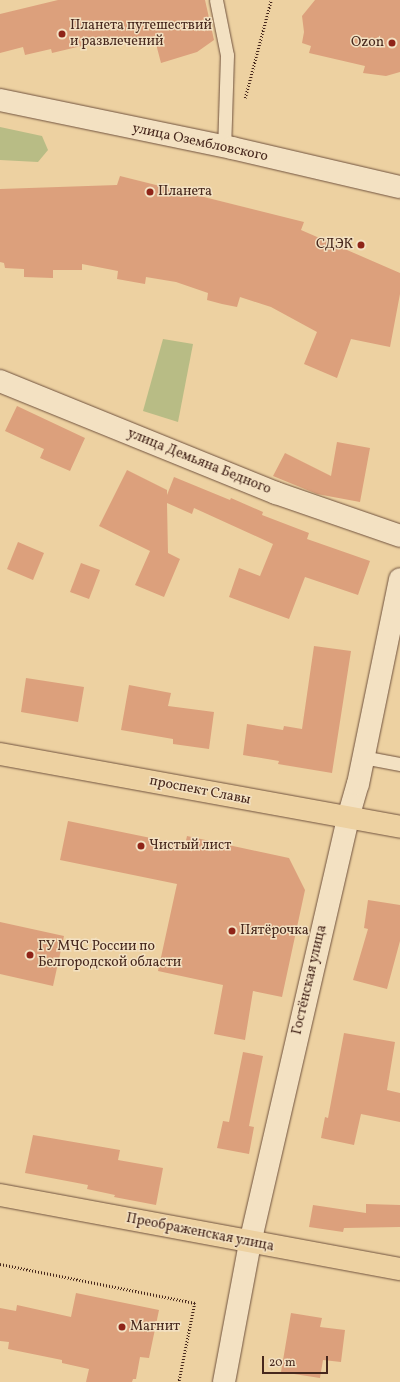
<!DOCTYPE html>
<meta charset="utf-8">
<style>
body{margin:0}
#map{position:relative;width:400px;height:1382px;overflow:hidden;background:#edd1a1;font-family:Vollkorn,serif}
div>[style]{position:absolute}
.green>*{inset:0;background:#b8bc85}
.building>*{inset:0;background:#dca07c}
.path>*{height:2.5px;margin-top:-1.25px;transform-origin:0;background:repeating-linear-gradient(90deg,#47281d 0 1px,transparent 0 3px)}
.roads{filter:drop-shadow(0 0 1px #70523e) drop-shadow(0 0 1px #70523e)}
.service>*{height:13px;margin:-6.5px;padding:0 6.5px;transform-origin:6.5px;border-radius:6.5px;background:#f3e1c2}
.minor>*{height:22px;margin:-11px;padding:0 11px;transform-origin:11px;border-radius:11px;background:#f3e1c2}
.tertiary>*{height:22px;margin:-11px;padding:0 11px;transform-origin:11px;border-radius:11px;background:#f3e1c2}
.primary>*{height:22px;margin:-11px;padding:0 11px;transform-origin:11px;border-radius:11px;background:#edd1a1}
.dots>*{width:11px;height:11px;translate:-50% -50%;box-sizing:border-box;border:2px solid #f3e1c2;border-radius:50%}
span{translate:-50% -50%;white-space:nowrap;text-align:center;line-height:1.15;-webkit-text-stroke:3px #f3e1c2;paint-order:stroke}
.poi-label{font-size:14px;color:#47281d}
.left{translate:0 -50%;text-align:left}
.right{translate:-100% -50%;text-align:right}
.street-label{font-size:14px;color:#47281d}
.scale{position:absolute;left:262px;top:1356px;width:66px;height:18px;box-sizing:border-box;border:2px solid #47281d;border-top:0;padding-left:5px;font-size:12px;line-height:14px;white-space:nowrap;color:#47281d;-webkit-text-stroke:3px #f3e1c2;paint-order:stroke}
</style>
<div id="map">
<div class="green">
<i style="clip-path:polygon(0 127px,42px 136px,48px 150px,38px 162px,0 160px)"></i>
<i style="clip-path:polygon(163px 339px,193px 344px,178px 422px,143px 411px)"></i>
</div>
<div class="building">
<i style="clip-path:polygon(58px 0,205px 0,214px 40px,197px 52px,161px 63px,155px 40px,147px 42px,146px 38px,119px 45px,118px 40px,95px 45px,94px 43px,52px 53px,51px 49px,25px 55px,23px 47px,0 53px,0 14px)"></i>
<i style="clip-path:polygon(315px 0,400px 0,400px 72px,386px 76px,363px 73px,365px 66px,309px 53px,311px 46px,302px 43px,304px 32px,302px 16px)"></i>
<i style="clip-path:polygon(120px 176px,304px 222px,301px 230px,400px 273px,400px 294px,390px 347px,351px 339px,337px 378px,304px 364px,317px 332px,271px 307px,240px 297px,237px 307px,222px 304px,207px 300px,208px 293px,176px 282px,146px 277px,145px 284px,117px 279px,118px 271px,82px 264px,82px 270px,53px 270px,53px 278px,24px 277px,24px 269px,5px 268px,4px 263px,0 262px,0 189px,117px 185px)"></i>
<i style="clip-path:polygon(17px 406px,85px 438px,70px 471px,40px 458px,44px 449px,5px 431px)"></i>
<i style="clip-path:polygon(337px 442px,370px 448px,360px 502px,317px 494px,273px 476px,285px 453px,331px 476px)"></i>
<i style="clip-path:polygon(127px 470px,167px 490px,167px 495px,174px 477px,230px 500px,231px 498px,263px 512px,262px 515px,309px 533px,307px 539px,370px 561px,358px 595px,305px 577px,289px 619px,229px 597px,239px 568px,260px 576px,273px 544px,194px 508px,192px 514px,167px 503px,168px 553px,180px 559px,164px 597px,135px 585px,150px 551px,99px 526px)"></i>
<i style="clip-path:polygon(18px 542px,44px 553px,33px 580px,7px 569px)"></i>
<i style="clip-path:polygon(81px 563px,100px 570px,89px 599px,70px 592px)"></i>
<i style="clip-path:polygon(314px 646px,351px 651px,332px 773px,278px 764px,279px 761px,243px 755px,247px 724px,283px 730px,284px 726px,302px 729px)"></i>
<i style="clip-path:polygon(26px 678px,84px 687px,78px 722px,21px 712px)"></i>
<i style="clip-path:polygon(129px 685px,171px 693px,168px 706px,214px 712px,209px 749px,173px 744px,173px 739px,121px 730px)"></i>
<i style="clip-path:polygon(68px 821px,185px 845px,187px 836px,289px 858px,305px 890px,282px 997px,253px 991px,245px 1040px,214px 1034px,223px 985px,158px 971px,177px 884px,60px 860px)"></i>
<i style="clip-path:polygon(368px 900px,400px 905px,400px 941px,387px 989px,353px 980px,368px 929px,364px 928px)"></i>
<i style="clip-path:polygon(0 922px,64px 936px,53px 986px,0 974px)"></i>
<i style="clip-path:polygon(344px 1033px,395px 1042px,387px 1090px,400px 1093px,400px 1122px,361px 1114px,354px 1145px,321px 1138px,325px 1117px,328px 1118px)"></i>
<i style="clip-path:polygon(243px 1052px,263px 1056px,249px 1126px,254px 1127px,249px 1154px,217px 1148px,223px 1121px,229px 1122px)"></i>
<i style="clip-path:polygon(33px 1135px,120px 1150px,118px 1160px,163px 1168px,156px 1205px,114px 1197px,115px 1195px,87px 1189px,88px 1185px,25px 1173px)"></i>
<i style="clip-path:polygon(366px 1204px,400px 1205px,400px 1227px,344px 1228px,343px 1232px,309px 1227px,313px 1205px,366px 1213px)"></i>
<i style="clip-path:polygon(76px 1293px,159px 1310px,149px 1358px,140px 1357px,136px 1379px,133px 1379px,132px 1382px,86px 1382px,89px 1369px,62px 1363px,62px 1360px,8px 1349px,9px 1342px,0 1341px,0 1308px,16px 1311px,17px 1305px,71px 1317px)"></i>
<i style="clip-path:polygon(291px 1313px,322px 1318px,320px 1327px,345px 1330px,341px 1362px,323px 1360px,320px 1378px,281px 1372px)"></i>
</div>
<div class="path">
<i style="left:245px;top:98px;width:101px;rotate:-75.1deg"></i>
<i style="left:0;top:1264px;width:199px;rotate:11.3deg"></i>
<i style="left:195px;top:1303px;width:81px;rotate:101.4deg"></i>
</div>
<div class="roads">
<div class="service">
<i style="left:216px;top:0;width:56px;rotate:78.7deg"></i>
<i style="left:227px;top:55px;width:93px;rotate:91.8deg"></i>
<i style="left:363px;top:757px;width:38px;rotate:11deg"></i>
</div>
<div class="minor">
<i style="left:0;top:100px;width:237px;rotate:11.7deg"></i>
<i style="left:232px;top:148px;width:172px;rotate:13.1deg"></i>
<i style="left:0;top:381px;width:298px;rotate:22.1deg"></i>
<i style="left:276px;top:493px;width:131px;rotate:19.1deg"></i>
<i style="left:224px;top:1382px;width:141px;rotate:-79.4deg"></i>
</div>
<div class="tertiary">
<i style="left:250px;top:1243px;width:436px;rotate:-77deg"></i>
<i style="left:348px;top:818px;width:35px;rotate:-74deg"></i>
<i style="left:358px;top:784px;width:209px;rotate:-78.4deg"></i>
</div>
<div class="primary">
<i style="left:0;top:754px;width:407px;rotate:10.3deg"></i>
<i style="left:0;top:1195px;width:407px;rotate:10.5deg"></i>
</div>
</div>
<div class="dots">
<i style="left:62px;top:34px;background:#8f2418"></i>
<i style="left:392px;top:43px;background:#8f2418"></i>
<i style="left:150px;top:192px;background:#8f2418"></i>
<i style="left:361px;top:245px;background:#8f2418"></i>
<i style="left:141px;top:846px;background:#8f2418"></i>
<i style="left:232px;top:931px;background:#8f2418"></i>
<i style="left:30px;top:955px;background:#8f2418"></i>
<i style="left:122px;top:1327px;background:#8f2418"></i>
</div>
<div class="poi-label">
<span class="left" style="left:70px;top:34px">Планета путешествий<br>и развлечений</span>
<span class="right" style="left:384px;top:43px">Ozon</span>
<span class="left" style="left:158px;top:192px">Планета</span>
<span class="right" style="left:353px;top:245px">СДЭК</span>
<span class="left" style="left:149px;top:846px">Чистый лист</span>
<span class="left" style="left:240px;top:931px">Пятёрочка</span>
<span class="left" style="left:38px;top:955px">ГУ МЧС России по<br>Белгородской области</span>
<span class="left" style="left:130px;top:1327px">Магнит</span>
</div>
<div class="street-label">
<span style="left:200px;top:143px;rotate:12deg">улица Озембловского</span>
<span style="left:199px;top:462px;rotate:22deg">улица Демьяна Бедного</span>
<span style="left:200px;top:791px;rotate:11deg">проспект Славы</span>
<span style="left:310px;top:980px;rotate:-77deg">Гостёнская улица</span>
<span style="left:200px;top:1233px;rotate:11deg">Преображенская улица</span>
</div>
<div class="scale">20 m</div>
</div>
